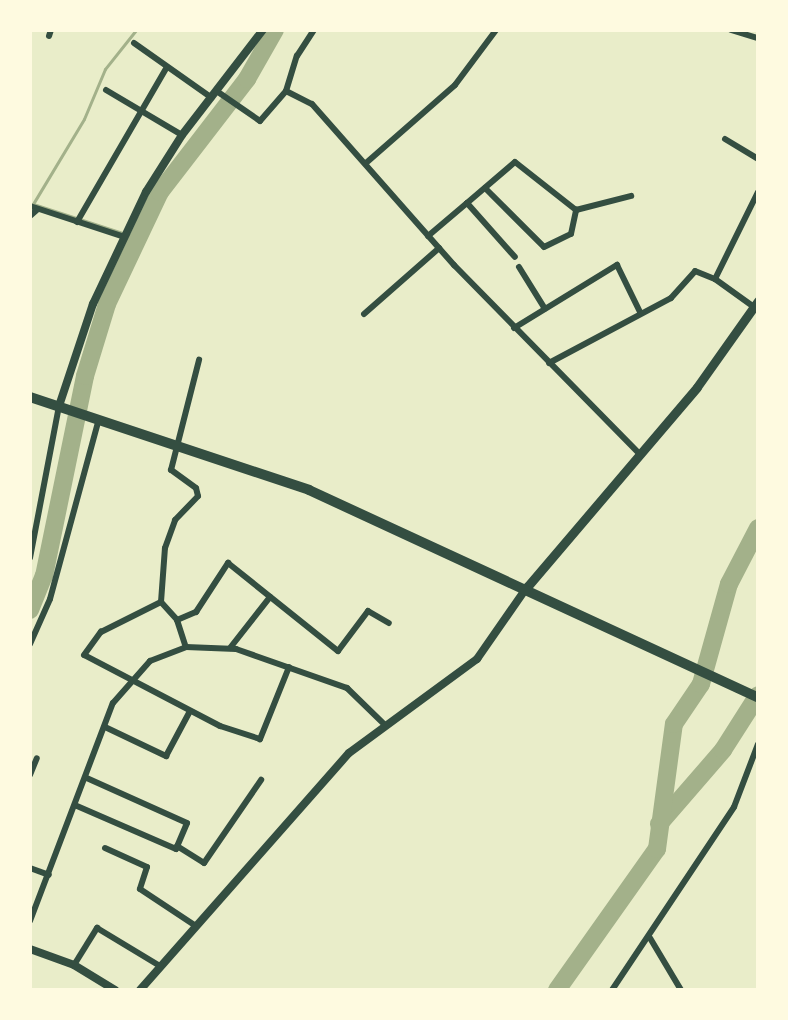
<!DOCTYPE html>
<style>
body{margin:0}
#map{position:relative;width:788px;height:1020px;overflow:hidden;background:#e9edc9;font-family:"DM Sans",sans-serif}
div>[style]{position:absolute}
.stream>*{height:3px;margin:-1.5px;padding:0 1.5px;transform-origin:1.5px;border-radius:1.5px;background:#a3b18a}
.river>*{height:18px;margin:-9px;padding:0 9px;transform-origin:9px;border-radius:9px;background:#a3b18a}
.minor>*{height:6px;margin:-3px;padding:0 3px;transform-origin:3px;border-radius:3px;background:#344e41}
.tertiary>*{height:8px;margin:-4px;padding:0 4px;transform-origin:4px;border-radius:4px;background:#344e41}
.secondary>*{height:8px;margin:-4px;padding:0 4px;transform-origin:4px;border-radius:4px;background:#344e41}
.primary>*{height:9px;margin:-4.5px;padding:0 4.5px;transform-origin:4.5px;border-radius:4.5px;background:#344e41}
.trunk>*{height:10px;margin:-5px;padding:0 5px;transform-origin:5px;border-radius:5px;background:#344e41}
span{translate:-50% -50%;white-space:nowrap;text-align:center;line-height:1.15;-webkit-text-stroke:4.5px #fefae0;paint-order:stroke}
.frame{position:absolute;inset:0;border:32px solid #fefae0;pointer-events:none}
</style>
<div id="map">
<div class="stream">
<i style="left:136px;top:30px;width:50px;rotate:128.5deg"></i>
<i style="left:105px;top:69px;width:54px;rotate:112.8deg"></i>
<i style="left:84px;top:119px;width:99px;rotate:121deg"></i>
<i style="left:33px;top:204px;width:110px;rotate:17.9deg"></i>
</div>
<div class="river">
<i style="left:30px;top:610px;width:37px;rotate:-68deg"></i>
<i style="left:44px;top:576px;width:204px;rotate:-78.4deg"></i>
<i style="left:85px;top:376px;width:75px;rotate:-73deg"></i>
<i style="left:107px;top:304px;width:124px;rotate:-64.7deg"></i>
<i style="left:160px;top:192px;width:143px;rotate:-52.4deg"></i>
<i style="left:247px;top:79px;width:56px;rotate:-60.3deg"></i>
<i style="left:659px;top:824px;width:98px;rotate:-49.1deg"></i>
<i style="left:723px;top:750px;width:65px;rotate:-57.5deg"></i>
<i style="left:557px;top:990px;width:173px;rotate:-54.7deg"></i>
<i style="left:657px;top:849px;width:126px;rotate:-82.3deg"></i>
<i style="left:674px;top:724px;width:48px;rotate:-56deg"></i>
<i style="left:701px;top:684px;width:104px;rotate:-74.4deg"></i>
<i style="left:729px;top:584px;width:63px;rotate:-62.6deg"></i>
</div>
<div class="minor">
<i style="left:731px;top:30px;width:28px;rotate:17deg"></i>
<i style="left:49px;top:36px;width:6px;rotate:-72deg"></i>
<i style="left:134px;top:43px;width:95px;rotate:35.2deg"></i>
<i style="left:106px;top:90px;width:88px;rotate:30.6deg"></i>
<i style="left:286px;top:91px;width:29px;rotate:27deg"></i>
<i style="left:312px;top:104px;width:215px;rotate:48.6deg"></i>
<i style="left:454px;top:265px;width:264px;rotate:45.5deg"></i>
<i style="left:218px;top:92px;width:51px;rotate:34.6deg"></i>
<i style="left:260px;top:121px;width:40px;rotate:-49deg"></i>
<i style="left:286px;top:91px;width:37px;rotate:-73deg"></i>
<i style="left:297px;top:56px;width:31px;rotate:-57deg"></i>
<i style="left:725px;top:139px;width:39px;rotate:31deg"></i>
<i style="left:366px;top:163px;width:118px;rotate:-41.2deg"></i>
<i style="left:455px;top:85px;width:69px;rotate:-53.3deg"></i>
<i style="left:485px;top:188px;width:83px;rotate:45deg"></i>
<i style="left:544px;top:247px;width:30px;rotate:-26deg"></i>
<i style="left:571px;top:234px;width:25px;rotate:-78deg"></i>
<i style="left:467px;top:203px;width:63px;rotate:-40.5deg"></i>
<i style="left:515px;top:162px;width:78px;rotate:38.2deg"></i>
<i style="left:576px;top:210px;width:57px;rotate:-14.3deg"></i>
<i style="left:30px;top:206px;width:100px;rotate:18.1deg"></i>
<i style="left:30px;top:216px;width:9px;rotate:-41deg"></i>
<i style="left:77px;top:222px;width:179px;rotate:-59.9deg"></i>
<i style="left:428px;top:236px;width:51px;rotate:-40.2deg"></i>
<i style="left:467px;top:203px;width:72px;rotate:48.4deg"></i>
<i style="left:519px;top:267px;width:49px;rotate:58.2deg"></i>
<i style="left:754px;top:307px;width:48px;rotate:-144.3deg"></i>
<i style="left:715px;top:279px;width:97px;rotate:-63.7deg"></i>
<i style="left:364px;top:314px;width:100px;rotate:-41.3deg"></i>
<i style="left:514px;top:328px;width:121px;rotate:-31.5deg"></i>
<i style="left:617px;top:265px;width:52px;rotate:63.9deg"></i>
<i style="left:549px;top:363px;width:138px;rotate:-28deg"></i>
<i style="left:671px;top:298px;width:36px;rotate:-48deg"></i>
<i style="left:695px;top:271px;width:22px;rotate:22deg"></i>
<i style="left:30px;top:558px;width:155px;rotate:-79.2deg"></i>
<i style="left:161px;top:602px;width:54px;rotate:-85.8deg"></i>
<i style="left:165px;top:548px;width:30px;rotate:-70deg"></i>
<i style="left:175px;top:520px;width:33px;rotate:-46deg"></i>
<i style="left:198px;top:496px;width:8px;rotate:-104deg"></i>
<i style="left:196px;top:488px;width:31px;rotate:-144deg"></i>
<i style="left:171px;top:470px;width:114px;rotate:-75.7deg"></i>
<i style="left:177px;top:620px;width:28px;rotate:72deg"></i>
<i style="left:30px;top:644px;width:49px;rotate:-66deg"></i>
<i style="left:50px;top:599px;width:187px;rotate:-74.8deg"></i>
<i style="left:230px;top:648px;width:65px;rotate:-51.9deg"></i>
<i style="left:289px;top:667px;width:78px;rotate:111.9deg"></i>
<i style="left:260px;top:739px;width:42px;rotate:-162deg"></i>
<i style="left:220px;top:726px;width:153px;rotate:-152.4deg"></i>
<i style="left:84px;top:655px;width:29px;rotate:-54deg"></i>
<i style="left:101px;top:632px;width:67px;rotate:-26.6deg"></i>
<i style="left:161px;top:602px;width:24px;rotate:48deg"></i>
<i style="left:177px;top:620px;width:21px;rotate:-23deg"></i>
<i style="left:196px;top:612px;width:59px;rotate:-56.9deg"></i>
<i style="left:228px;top:563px;width:141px;rotate:38.7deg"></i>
<i style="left:338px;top:651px;width:50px;rotate:-53.1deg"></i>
<i style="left:368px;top:611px;width:24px;rotate:30deg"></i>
<i style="left:105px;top:727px;width:68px;rotate:25.4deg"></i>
<i style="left:166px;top:756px;width:51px;rotate:-61.9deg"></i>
<i style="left:30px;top:775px;width:18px;rotate:-68deg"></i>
<i style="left:77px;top:806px;width:108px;rotate:23.5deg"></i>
<i style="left:176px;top:849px;width:28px;rotate:-67deg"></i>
<i style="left:187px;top:823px;width:110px;rotate:-155.8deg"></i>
<i style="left:177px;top:846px;width:32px;rotate:32deg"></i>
<i style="left:204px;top:863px;width:101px;rotate:-55.5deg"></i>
<i style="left:105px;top:848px;width:46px;rotate:24.3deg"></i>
<i style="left:147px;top:867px;width:23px;rotate:108deg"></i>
<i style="left:140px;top:889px;width:67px;rotate:33.5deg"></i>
<i style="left:30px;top:868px;width:20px;rotate:20deg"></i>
<i style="left:30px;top:921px;width:233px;rotate:-69.2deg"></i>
<i style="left:113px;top:703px;width:56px;rotate:-48.6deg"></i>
<i style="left:150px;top:661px;width:39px;rotate:-21deg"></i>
<i style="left:186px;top:647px;width:50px;rotate:2.3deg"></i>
<i style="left:236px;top:649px;width:118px;rotate:19.4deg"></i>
<i style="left:347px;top:688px;width:54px;rotate:44.3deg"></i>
<i style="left:650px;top:938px;width:61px;rotate:59.2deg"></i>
<i style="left:74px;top:965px;width:44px;rotate:-58.1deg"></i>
<i style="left:97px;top:928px;width:74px;rotate:31.1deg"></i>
<i style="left:612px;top:990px;width:220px;rotate:-56.3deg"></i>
<i style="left:734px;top:807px;width:67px;rotate:-69.1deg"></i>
</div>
<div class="tertiary">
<i style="left:30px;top:949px;width:47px;rotate:20deg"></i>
<i style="left:74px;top:965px;width:48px;rotate:31.4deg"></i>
</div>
<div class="secondary">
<i style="left:59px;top:406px;width:108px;rotate:-71.6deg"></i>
<i style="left:93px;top:304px;width:124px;rotate:-64.7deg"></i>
<i style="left:146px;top:192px;width:67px;rotate:-57.7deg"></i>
<i style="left:182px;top:135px;width:133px;rotate:-52.4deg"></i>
<i style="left:140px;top:990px;width:316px;rotate:-48.6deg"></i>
<i style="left:349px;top:753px;width:159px;rotate:-36.3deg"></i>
<i style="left:477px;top:659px;width:88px;rotate:-55.2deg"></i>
</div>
<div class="primary">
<i style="left:527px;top:587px;width:262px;rotate:-49.6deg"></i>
<i style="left:697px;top:387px;width:105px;rotate:-54.7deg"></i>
</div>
<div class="trunk">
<i style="left:30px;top:397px;width:294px;rotate:18.4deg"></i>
<i style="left:309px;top:490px;width:494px;rotate:24.8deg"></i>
</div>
<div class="frame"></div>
</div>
